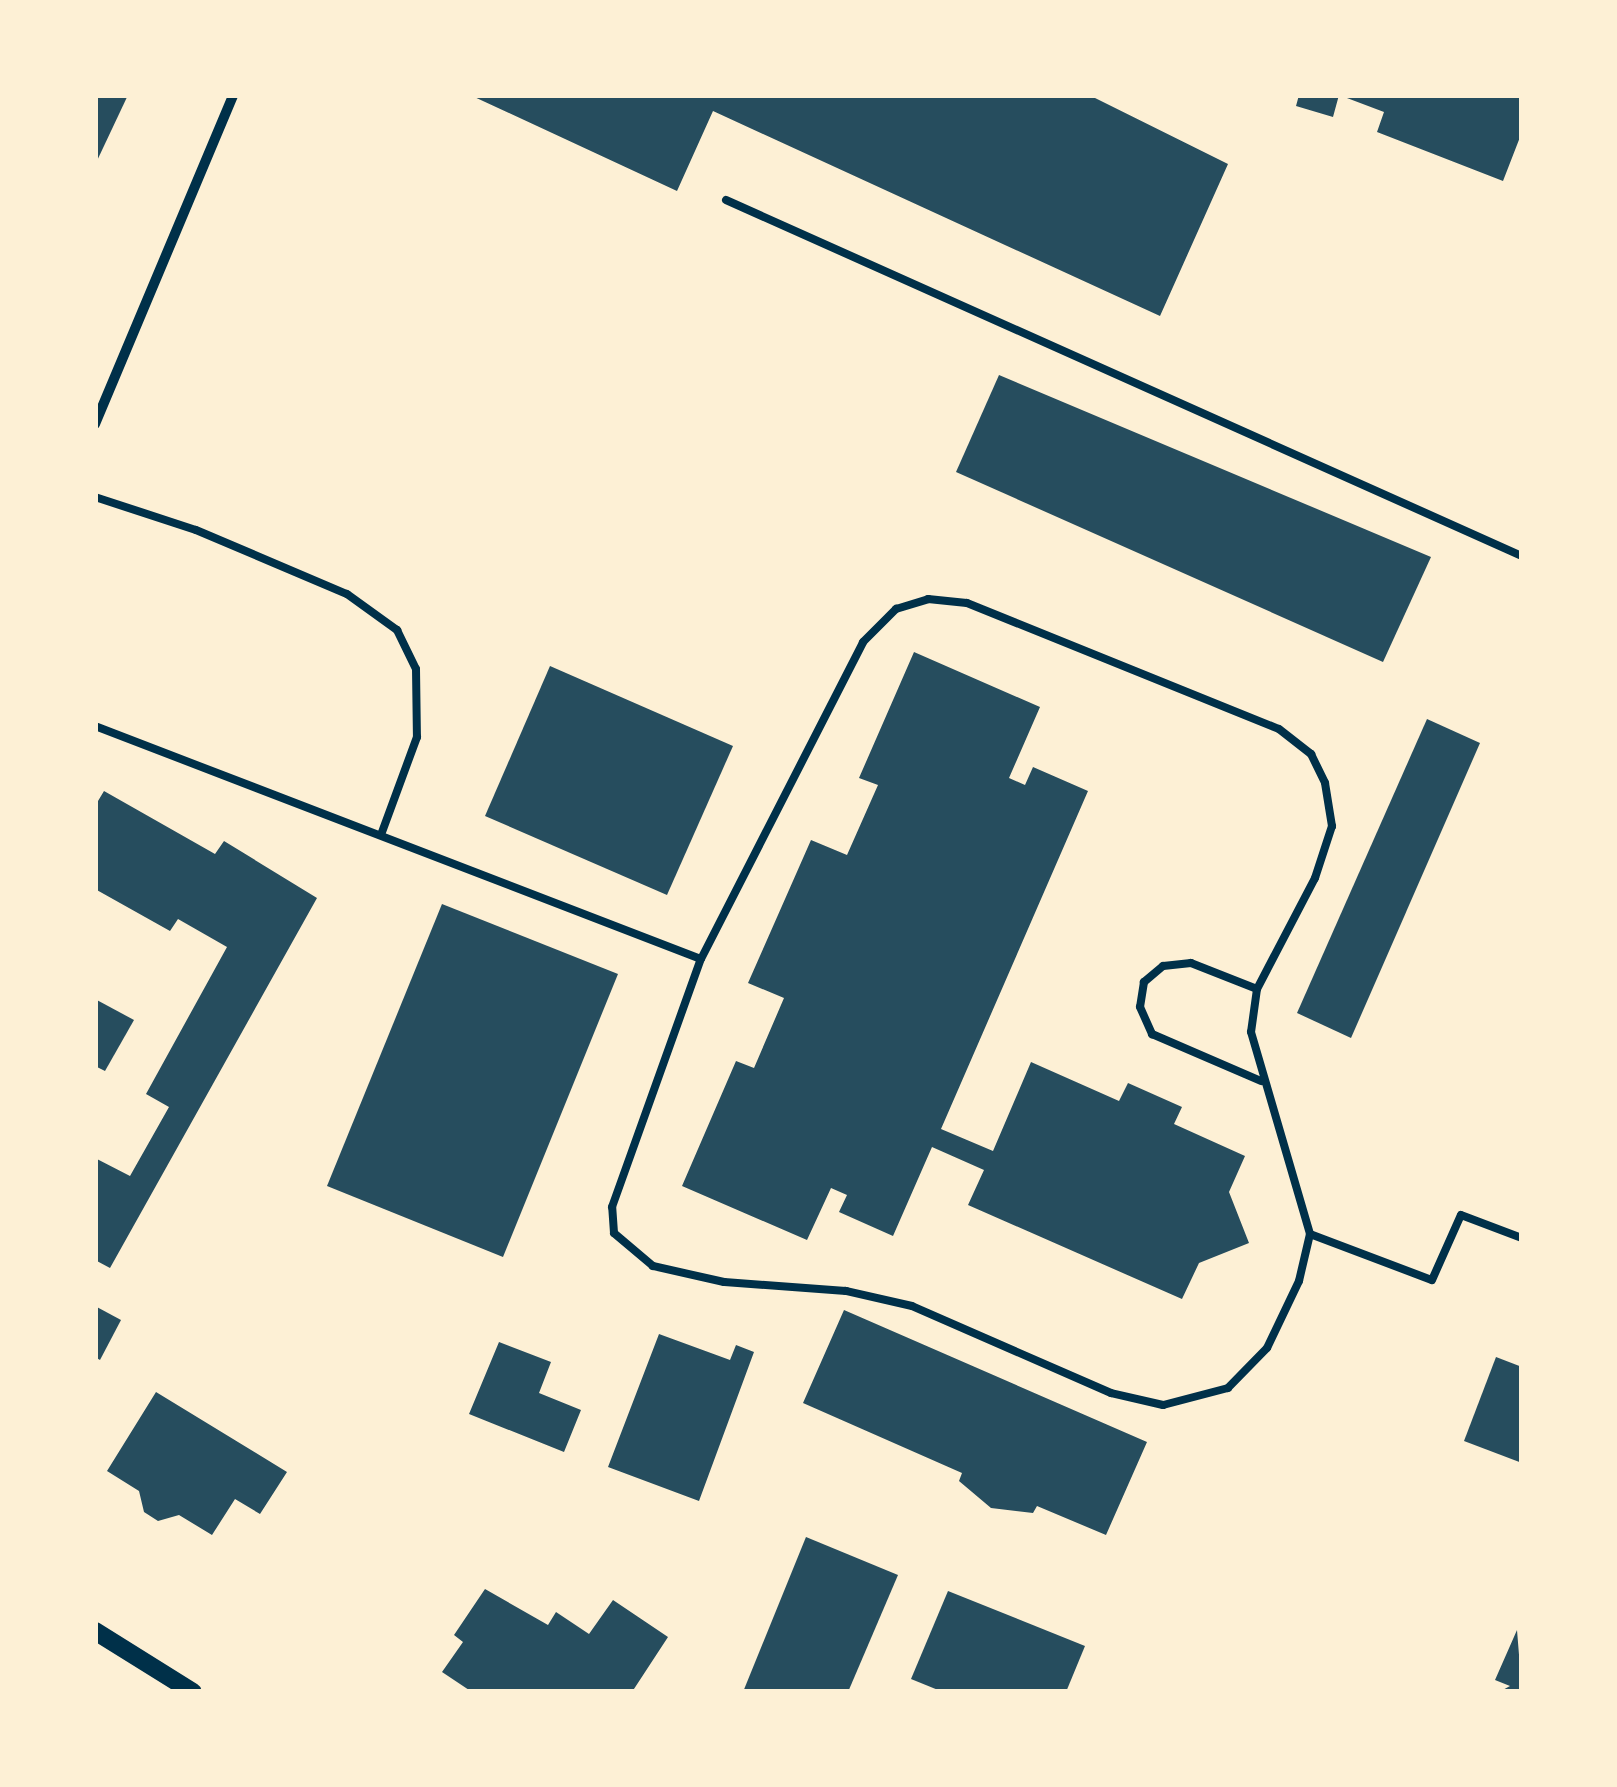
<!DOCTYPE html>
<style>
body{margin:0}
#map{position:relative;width:1617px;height:1787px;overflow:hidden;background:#fdf0d5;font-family:"Varela Round",sans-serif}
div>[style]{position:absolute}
.building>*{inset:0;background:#264d5e}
.service>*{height:8px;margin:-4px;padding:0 4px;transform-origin:4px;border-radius:4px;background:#003049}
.minor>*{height:10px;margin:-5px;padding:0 5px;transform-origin:5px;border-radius:5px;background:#003049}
.tertiary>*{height:18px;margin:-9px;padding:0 9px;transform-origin:9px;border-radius:9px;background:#003049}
span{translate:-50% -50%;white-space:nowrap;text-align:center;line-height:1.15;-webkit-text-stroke:10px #fdf0d5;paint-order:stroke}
.frame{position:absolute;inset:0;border:98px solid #fdf0d5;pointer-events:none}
</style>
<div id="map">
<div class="building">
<i style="clip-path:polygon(95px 95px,128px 95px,95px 165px)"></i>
<i style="clip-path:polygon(470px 95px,1089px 95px,1228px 164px,1160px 316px,713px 111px,677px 191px)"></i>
<i style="clip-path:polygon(1299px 95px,1522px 95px,1522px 132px,1503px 181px,1377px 132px,1384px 112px,1339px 95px,1333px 117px,1296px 106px)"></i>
<i style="clip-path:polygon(999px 375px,1431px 557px,1383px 662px,956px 472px)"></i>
<i style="clip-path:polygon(914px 652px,1040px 707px,1009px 778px,1025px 785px,1033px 767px,1088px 791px,941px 1129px,993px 1151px,1031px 1062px,1119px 1101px,1128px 1083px,1182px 1107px,1174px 1124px,1245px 1156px,1229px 1192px,1249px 1243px,1199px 1263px,1182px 1299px,968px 1205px,984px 1170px,932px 1147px,893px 1236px,839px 1212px,847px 1195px,831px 1188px,807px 1240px,682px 1186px,736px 1061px,754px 1068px,784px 998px,748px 983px,811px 840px,847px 855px,878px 785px,859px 778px)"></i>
<i style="clip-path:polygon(550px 666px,733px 746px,667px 895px,485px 816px)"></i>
<i style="clip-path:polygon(1427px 719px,1480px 743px,1351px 1038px,1297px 1013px)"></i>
<i style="clip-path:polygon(104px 791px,215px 854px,224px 841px,317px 898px,110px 1268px,95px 1260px,95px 1158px,130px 1176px,169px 1107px,146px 1094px,227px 947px,178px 919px,170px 931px,95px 889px,95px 806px)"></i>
<i style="clip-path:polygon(442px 904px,618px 974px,503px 1257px,327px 1186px)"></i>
<i style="clip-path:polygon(95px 999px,134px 1020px,105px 1071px,95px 1066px)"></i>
<i style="clip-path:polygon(95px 1306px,121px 1320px,100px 1360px,95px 1357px)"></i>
<i style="clip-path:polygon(844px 1310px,1147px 1442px,1106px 1535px,1037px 1506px,1033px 1513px,991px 1508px,959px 1481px,962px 1473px,803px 1403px)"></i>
<i style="clip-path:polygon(659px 1334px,730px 1360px,736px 1345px,754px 1352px,699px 1501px,608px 1467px)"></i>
<i style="clip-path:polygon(499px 1342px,551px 1362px,539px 1393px,581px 1410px,564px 1452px,469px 1414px)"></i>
<i style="clip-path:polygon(1496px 1357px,1522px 1367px,1522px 1463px,1464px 1441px)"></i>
<i style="clip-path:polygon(156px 1392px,287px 1472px,260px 1514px,235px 1499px,212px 1535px,179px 1515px,158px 1521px,144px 1512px,139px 1491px,107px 1471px)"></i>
<i style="clip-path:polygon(806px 1537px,898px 1575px,848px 1692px,743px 1692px)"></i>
<i style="clip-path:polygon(485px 1589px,548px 1625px,556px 1612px,589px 1634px,613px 1600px,668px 1637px,632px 1692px,472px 1692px,442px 1672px,463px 1642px,454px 1635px)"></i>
<i style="clip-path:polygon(948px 1591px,1085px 1646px,1066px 1692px,943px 1692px,911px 1679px)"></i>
<i style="clip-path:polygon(1517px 1630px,1522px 1692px,1499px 1692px,1510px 1686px,1495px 1680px)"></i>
</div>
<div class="service">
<i style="left:726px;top:200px;width:872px;rotate:24.1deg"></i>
<i style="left:95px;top:497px;width:106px;rotate:18.1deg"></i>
<i style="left:196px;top:530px;width:164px;rotate:23deg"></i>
<i style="left:347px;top:594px;width:62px;rotate:35.8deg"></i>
<i style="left:397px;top:630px;width:43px;rotate:64deg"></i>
<i style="left:416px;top:669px;width:68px;rotate:89.2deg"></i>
<i style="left:417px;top:737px;width:104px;rotate:110.2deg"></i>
<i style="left:95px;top:726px;width:649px;rotate:21.03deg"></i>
<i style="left:1257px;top:989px;width:71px;rotate:-158.5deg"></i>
<i style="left:1191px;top:963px;width:28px;rotate:174deg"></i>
<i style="left:1163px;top:966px;width:25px;rotate:140deg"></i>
<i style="left:1144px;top:982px;width:25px;rotate:99deg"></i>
<i style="left:1140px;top:1007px;width:30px;rotate:66deg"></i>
<i style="left:1152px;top:1034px;width:119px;rotate:23.3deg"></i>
<i style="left:1310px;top:1234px;width:48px;rotate:103.2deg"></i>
<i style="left:1299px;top:1281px;width:74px;rotate:115.5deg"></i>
<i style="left:1267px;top:1348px;width:56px;rotate:134.3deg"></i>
<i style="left:1228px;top:1388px;width:67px;rotate:165.3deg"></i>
<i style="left:1163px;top:1405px;width:53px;rotate:-167deg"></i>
<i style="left:1111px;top:1393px;width:217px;rotate:-156.4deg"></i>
<i style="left:912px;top:1306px;width:68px;rotate:-167.2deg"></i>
<i style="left:846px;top:1291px;width:122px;rotate:-175.8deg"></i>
<i style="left:724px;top:1282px;width:73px;rotate:-167.3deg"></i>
<i style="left:653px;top:1266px;width:51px;rotate:-139.8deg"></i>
<i style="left:614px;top:1233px;width:26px;rotate:-94deg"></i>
<i style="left:612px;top:1207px;width:263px;rotate:-70.3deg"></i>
<i style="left:701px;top:959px;width:356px;rotate:-62.9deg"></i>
<i style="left:863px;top:642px;width:47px;rotate:-45deg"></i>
<i style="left:896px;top:609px;width:34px;rotate:-17deg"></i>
<i style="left:928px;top:599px;width:39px;rotate:6deg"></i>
<i style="left:967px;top:603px;width:336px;rotate:22deg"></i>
<i style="left:1279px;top:729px;width:41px;rotate:38deg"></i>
<i style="left:1311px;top:754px;width:32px;rotate:64deg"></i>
<i style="left:1325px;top:783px;width:44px;rotate:80.8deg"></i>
<i style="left:1332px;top:826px;width:55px;rotate:108.1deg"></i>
<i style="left:1315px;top:878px;width:125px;rotate:117.6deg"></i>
<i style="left:1257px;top:989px;width:43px;rotate:97.9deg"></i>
<i style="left:1251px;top:1032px;width:210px;rotate:73.7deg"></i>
<i style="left:1310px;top:1234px;width:130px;rotate:20.7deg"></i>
<i style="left:1432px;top:1280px;width:71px;rotate:-66deg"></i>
<i style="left:1461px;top:1215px;width:65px;rotate:20.7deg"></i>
</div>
<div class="minor">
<i style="left:95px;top:424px;width:357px;rotate:-67.2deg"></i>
</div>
<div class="tertiary">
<i style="left:95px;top:1631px;width:115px;rotate:31.9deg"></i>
</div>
<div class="frame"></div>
</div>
